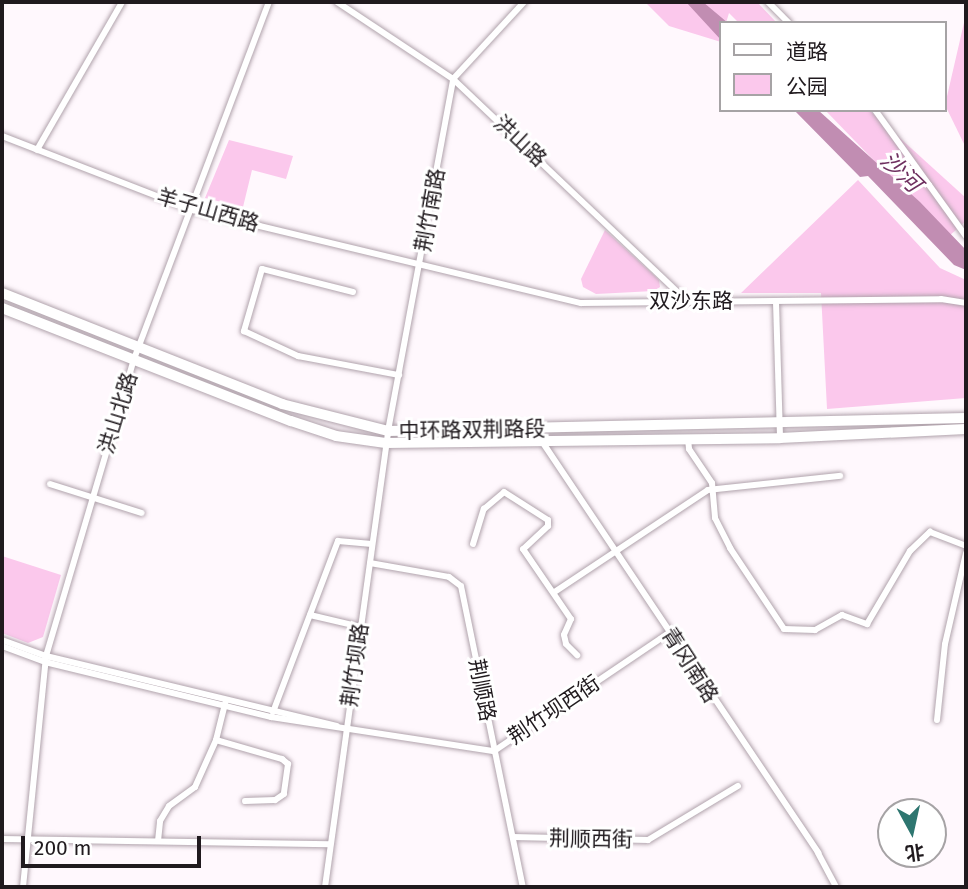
<!DOCTYPE html>
<meta charset="utf-8">
<style>
body{margin:0}
#map{position:relative;width:968px;height:889px;overflow:hidden;background:#fff8fd;font-family:"Fira Sans","Noto Sans SC",sans-serif}
div>[style]{position:absolute}
.green>*{inset:0;background:#fbc8ec}
.water>*{inset:0;background:#c18db2}
.roads{filter:drop-shadow(0 0 2px #b1a3ac) drop-shadow(0 0 2px #b1a3ac)}
.street>*{height:6px;margin:-3px;padding:0 3px;transform-origin:3px;border-radius:3px;background:#fff}
.primary>*{height:10px;margin:-5px;padding:0 5px;transform-origin:5px;border-radius:5px;background:#fff}
span{translate:-50% -50%;white-space:nowrap;text-align:center;line-height:1.15;-webkit-text-stroke:6px #fff;paint-order:stroke}
.street-label{font-size:21px;color:#201a1e}
.water-label{font-size:23px;color:#6f3060;font-style:italic}
.frame{position:absolute;inset:0;border:4px solid #201a1e;pointer-events:none}
.legend{position:absolute;left:719px;top:21px;width:228px;height:91px;box-sizing:border-box;background:#fff;border:2px solid #a6a3a5;margin:0;padding:9px 12px;list-style:none;font-size:21px;color:#201a1e}
.legend li{display:flex;align-items:center;gap:14px;height:35px}
.legend b{width:35px;border:2px solid #a6a3a5}
.north{position:absolute;left:877px;top:798px;width:70px;height:70px;box-sizing:border-box;background:#fff;border:2px solid #a6a3a5;border-radius:50%;rotate:172deg;font-size:19px;font-weight:700;line-height:28px;text-align:center;color:#201a1e}
.north::after{content:'';display:block;margin:auto;width:24px;height:32px;background:#2e7670;clip-path:polygon(50% 0,100% 100%,50% 72%,0 100%)}
.scale{position:absolute;left:21px;top:836px;width:180px;height:32px;box-sizing:border-box;border:4px solid #201a1e;border-top:0;padding-left:9px;font-size:21px;line-height:24px;white-space:nowrap;color:#201a1e;-webkit-text-stroke:5px #fff;paint-order:stroke}
</style>
<div id="map">
<div class="green">
<i style="clip-path:polygon(645px 2px,757px 2px,777px 23px,739px 23px,729px 13px,726px 23px,721px 23px,721px 42px,669px 26px)"></i>
<i style="clip-path:polygon(966px 14px,966px 148px,945px 105px)"></i>
<i style="clip-path:polygon(825px 110px,869px 110px,966px 198px,966px 221px,948px 237px)"></i>
<i style="clip-path:polygon(229px 140px,293px 156px,286px 179px,252px 170px,243px 207px,205px 198px)"></i>
<i style="clip-path:polygon(858px 180px,940px 268px,966px 280px,966px 398px,827px 409px,821px 293px,741px 293px)"></i>
<i style="clip-path:polygon(605px 230px,659px 280px,660px 287px,654px 291px,596px 294px,583px 287px,581px 279px)"></i>
<i style="clip-path:polygon(2px 556px,61px 575px,43px 637px,28px 643px,2px 633px)"></i>
</div>
<div class="water">
<i style="clip-path:polygon(686px 2px,703px 2px,728px 23px,721px 23px,721px 40px)"></i>
<i style="clip-path:polygon(794px 110px,818px 110px,920px 202px,966px 250px,966px 270px,954px 265px,868px 176px,860px 177px)"></i>
</div>
<div class="roads">
<div class="street">
<i style="left:337px;top:2px;width:139px;rotate:33.6deg"></i>
<i style="left:453px;top:79px;width:323px;rotate:43.5deg"></i>
<i style="left:768px;top:2px;width:30px;rotate:45deg"></i>
<i style="left:875px;top:110px;width:155px;rotate:54.2deg"></i>
<i style="left:2px;top:136px;width:205px;rotate:21.2deg"></i>
<i style="left:193px;top:210px;width:399px;rotate:13.5deg"></i>
<i style="left:581px;top:303px;width:360px;rotate:-0.6deg"></i>
<i style="left:941px;top:299px;width:25px;rotate:9deg"></i>
<i style="left:37px;top:150px;width:171px;rotate:-60.1deg"></i>
<i style="left:353px;top:292px;width:94px;rotate:-165.8deg"></i>
<i style="left:262px;top:269px;width:65px;rotate:106.2deg"></i>
<i style="left:244px;top:331px;width:60px;rotate:24.8deg"></i>
<i style="left:298px;top:356px;width:103px;rotate:10.7deg"></i>
<i style="left:776px;top:302px;width:136px;rotate:88.3deg"></i>
<i style="left:688px;top:439px;width:10px;rotate:84deg"></i>
<i style="left:689px;top:449px;width:41px;rotate:55.9deg"></i>
<i style="left:712px;top:483px;width:35px;rotate:85deg"></i>
<i style="left:715px;top:518px;width:34px;rotate:63deg"></i>
<i style="left:730px;top:548px;width:97px;rotate:56.3deg"></i>
<i style="left:784px;top:629px;width:31px;rotate:2deg"></i>
<i style="left:815px;top:630px;width:31px;rotate:-29deg"></i>
<i style="left:842px;top:615px;width:27px;rotate:20deg"></i>
<i style="left:867px;top:624px;width:85px;rotate:-59.5deg"></i>
<i style="left:910px;top:551px;width:28px;rotate:-44deg"></i>
<i style="left:930px;top:532px;width:39px;rotate:21deg"></i>
<i style="left:543px;top:443px;width:494px;rotate:56.1deg"></i>
<i style="left:818px;top:853px;width:38px;rotate:62deg"></i>
<i style="left:50px;top:484px;width:96px;rotate:17.5deg"></i>
<i style="left:473px;top:544px;width:37px;rotate:-73deg"></i>
<i style="left:484px;top:509px;width:26px;rotate:-40deg"></i>
<i style="left:504px;top:492px;width:52px;rotate:32.5deg"></i>
<i style="left:548px;top:520px;width:6px;rotate:90deg"></i>
<i style="left:548px;top:526px;width:34px;rotate:137deg"></i>
<i style="left:523px;top:549px;width:85px;rotate:55.6deg"></i>
<i style="left:571px;top:619px;width:17px;rotate:114deg"></i>
<i style="left:564px;top:635px;width:9px;rotate:77deg"></i>
<i style="left:566px;top:644px;width:16px;rotate:45deg"></i>
<i style="left:370px;top:563px;width:80px;rotate:10deg"></i>
<i style="left:449px;top:577px;width:15px;rotate:37deg"></i>
<i style="left:461px;top:586px;width:307px;rotate:78.4deg"></i>
<i style="left:556px;top:591px;width:182px;rotate:-33.6deg"></i>
<i style="left:708px;top:490px;width:133px;rotate:-6.1deg"></i>
<i style="left:310px;top:615px;width:52px;rotate:13.2deg"></i>
<i style="left:2px;top:640px;width:47px;rotate:20deg"></i>
<i style="left:46px;top:656px;width:299px;rotate:13.5deg"></i>
<i style="left:2px;top:646px;width:46px;rotate:20.4deg"></i>
<i style="left:45px;top:662px;width:233px;rotate:13.7deg"></i>
<i style="left:271px;top:717px;width:226px;rotate:8.7deg"></i>
<i style="left:494px;top:751px;width:211px;rotate:-34deg"></i>
<i style="left:273px;top:712px;width:183px;rotate:-69.2deg"></i>
<i style="left:338px;top:541px;width:34px;rotate:5deg"></i>
<i style="left:937px;top:720px;width:76px;rotate:-84deg"></i>
<i style="left:945px;top:644px;width:93px;rotate:-77deg"></i>
<i style="left:216px;top:740px;width:69px;rotate:16.1deg"></i>
<i style="left:282px;top:759px;width:8px;rotate:40deg"></i>
<i style="left:288px;top:764px;width:30px;rotate:98deg"></i>
<i style="left:284px;top:794px;width:11px;rotate:146deg"></i>
<i style="left:275px;top:800px;width:30px;rotate:178deg"></i>
<i style="left:513px;top:837px;width:135px;rotate:1.3deg"></i>
<i style="left:648px;top:840px;width:105px;rotate:-31deg"></i>
<i style="left:2px;top:839px;width:328px;rotate:0.9deg"></i>
<i style="left:158px;top:841px;width:20px;rotate:-84deg"></i>
<i style="left:160px;top:821px;width:17px;rotate:-59deg"></i>
<i style="left:169px;top:806px;width:32px;rotate:-36deg"></i>
<i style="left:195px;top:787px;width:51px;rotate:-65.9deg"></i>
<i style="left:216px;top:740px;width:38px;rotate:-76deg"></i>
<i style="left:23px;top:887px;width:232px;rotate:-84.3deg"></i>
<i style="left:46px;top:656px;width:310px;rotate:-73.5deg"></i>
<i style="left:134px;top:359px;width:382px;rotate:-69.3deg"></i>
<i style="left:325px;top:887px;width:460px;rotate:-82.1deg"></i>
<i style="left:388px;top:431px;width:358px;rotate:-79.5deg"></i>
<i style="left:453px;top:79px;width:105px;rotate:-47.3deg"></i>
</div>
<div class="primary">
<i style="left:2px;top:293px;width:301px;rotate:21.6deg"></i>
<i style="left:282px;top:404px;width:109px;rotate:14.3deg"></i>
<i style="left:388px;top:431px;width:578px;rotate:-1.29deg"></i>
<i style="left:2px;top:308px;width:310px;rotate:21.4deg"></i>
<i style="left:291px;top:421px;width:47px;rotate:18.4deg"></i>
<i style="left:336px;top:436px;width:50px;rotate:8deg"></i>
<i style="left:386px;top:443px;width:394px;rotate:-0.7deg"></i>
<i style="left:780px;top:438px;width:186px;rotate:-2.8deg"></i>
</div>
</div>
<div class="street-label">
<span style="left:520px;top:141px;rotate:43deg">洪山路</span>
<span style="left:208px;top:210px;rotate:16deg">羊子山西路</span>
<span style="left:430px;top:210px;rotate:-80deg">荆竹南路</span>
<span style="left:691px;top:301px">双沙东路</span>
<span style="left:118px;top:413px;rotate:-73deg">洪山北路</span>
<span style="left:472px;top:430px;rotate:-1deg">中环路双荆路段</span>
<span style="left:355px;top:665px;rotate:-82deg">荆竹坝路</span>
<span style="left:690px;top:665px;rotate:57deg">青冈南路</span>
<span style="left:482px;top:690px;rotate:79deg">荆顺路</span>
<span style="left:554px;top:710px;rotate:-34deg">荆竹坝西街</span>
<span style="left:591px;top:839px;rotate:1deg">荆顺西街</span>
</div>
<div class="water-label">
<span style="left:901px;top:172px;rotate:44deg">沙河</span>
</div>
<div class="frame"></div>
<ul class="legend">
<li><b style="height:9px;background:#fff"></b>道路</li>
<li><b style="height:19px;background:#fbc8ec"></b>公园</li>
</ul>
<div class="north">北</div>
<div class="scale">200 m</div>
</div>
